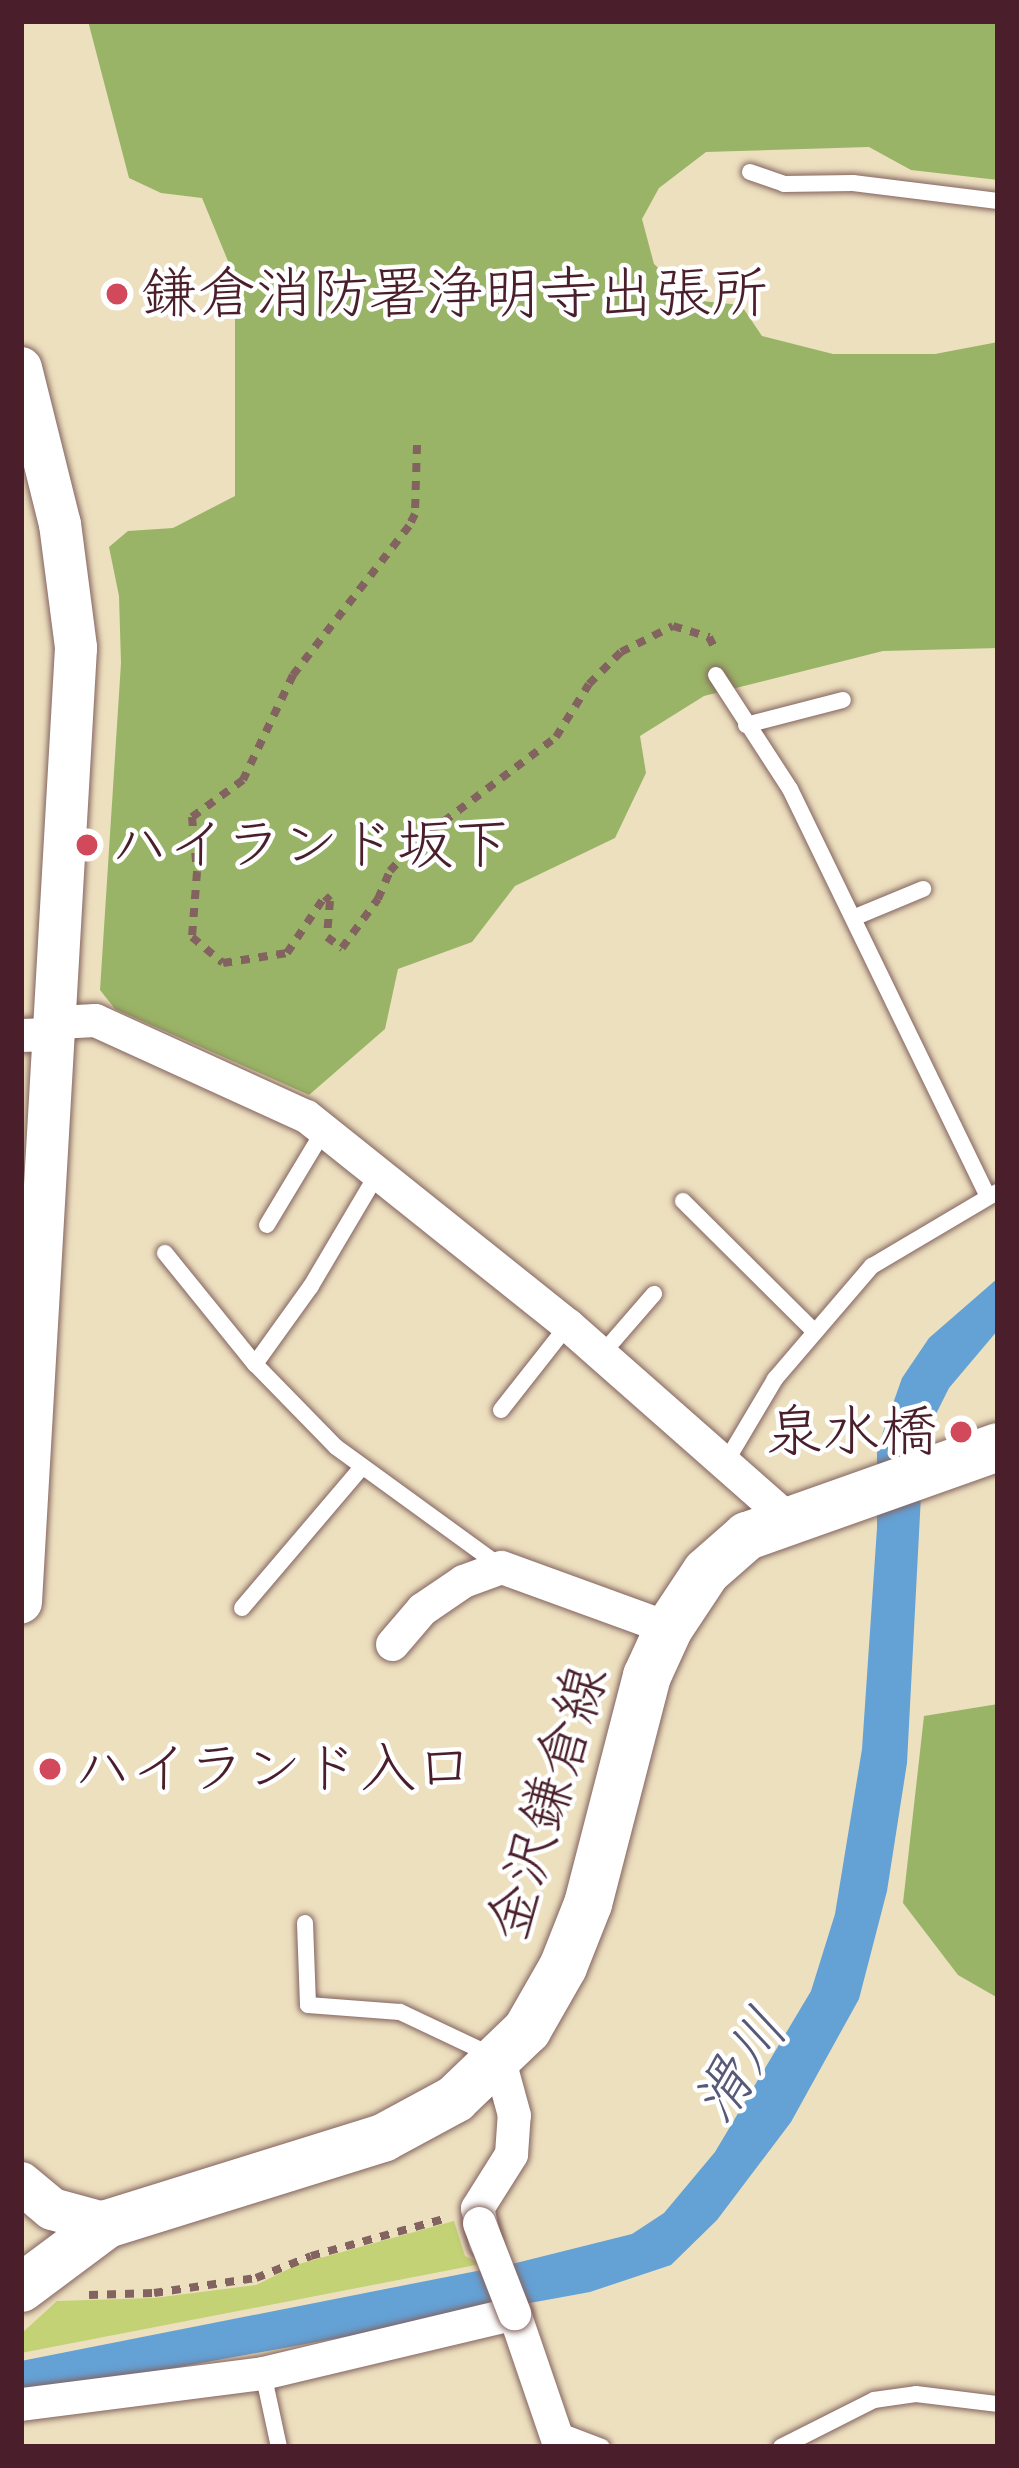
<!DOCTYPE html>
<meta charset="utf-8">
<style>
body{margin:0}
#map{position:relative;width:1019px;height:2468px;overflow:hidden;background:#ede0bf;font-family:Caveat,"Klee One",sans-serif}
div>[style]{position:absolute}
.green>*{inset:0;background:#c2d275}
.forest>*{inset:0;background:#99b466}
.water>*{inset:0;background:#64a1d5}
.path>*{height:8px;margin-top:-4px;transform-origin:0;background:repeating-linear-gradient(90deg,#83635f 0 9px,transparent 0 18px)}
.roads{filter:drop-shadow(0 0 3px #83635f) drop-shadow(0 0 3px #83635f)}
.service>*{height:16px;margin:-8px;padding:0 8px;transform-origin:8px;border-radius:8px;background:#fff}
.minor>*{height:33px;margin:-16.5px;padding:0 16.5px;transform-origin:16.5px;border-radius:16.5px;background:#fff}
.tertiary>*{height:42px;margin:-21px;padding:0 21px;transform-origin:21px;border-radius:21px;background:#fff}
.secondary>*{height:48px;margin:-24px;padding:0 24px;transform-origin:24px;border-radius:24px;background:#fff}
.bridges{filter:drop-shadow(0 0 3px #83635f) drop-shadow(0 0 3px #83635f)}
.minor-bridge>*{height:33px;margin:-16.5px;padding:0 16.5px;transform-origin:16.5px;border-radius:16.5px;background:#fff}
.dots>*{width:33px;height:33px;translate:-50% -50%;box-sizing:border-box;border:6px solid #fff;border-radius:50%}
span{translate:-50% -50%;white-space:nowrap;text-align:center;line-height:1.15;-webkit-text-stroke:9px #fff;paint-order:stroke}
.poi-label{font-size:57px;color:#4a1f2b}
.left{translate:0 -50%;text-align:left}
.right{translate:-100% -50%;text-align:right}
.street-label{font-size:57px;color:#4a1f2b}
.water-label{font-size:60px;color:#565a77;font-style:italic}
.frame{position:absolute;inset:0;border:24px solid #4a1f2b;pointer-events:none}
</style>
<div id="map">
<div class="green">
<i style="clip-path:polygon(454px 2221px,465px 2256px,481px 2264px,21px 2353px,21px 2334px,57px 2301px,154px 2298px,256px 2285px,299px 2264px)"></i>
</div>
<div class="forest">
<i style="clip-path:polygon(88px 21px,998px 21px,998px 180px,911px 170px,869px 147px,706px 152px,659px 188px,642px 219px,654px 264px,692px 300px,741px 305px,762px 336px,833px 354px,935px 354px,998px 342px,998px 648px,883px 651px,704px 696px,640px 736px,646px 773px,615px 838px,515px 886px,472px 942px,398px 969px,385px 1029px,309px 1095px,115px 1009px,100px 990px,121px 663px,119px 596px,109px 547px,128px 531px,173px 528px,235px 496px,235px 278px,202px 198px,161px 193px,129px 178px)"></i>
<i style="clip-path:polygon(998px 1704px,998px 1998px,958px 1975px,903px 1903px,924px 1716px)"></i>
</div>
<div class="water">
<i style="clip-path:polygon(998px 1278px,998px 1330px,949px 1388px,924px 1438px,907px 1763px,887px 1891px,859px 1999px,791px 2122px,717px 2220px,671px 2265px,590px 2292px,21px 2396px,21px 2361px,512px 2264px,632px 2234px,664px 2213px,715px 2152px,811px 1991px,835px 1914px,862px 1749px,877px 1528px,877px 1449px,902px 1378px,929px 1338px)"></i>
</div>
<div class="path">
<i style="left:417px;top:445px;width:69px;rotate:91.7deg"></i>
<i style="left:415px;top:514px;width:13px;rotate:117deg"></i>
<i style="left:409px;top:526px;width:189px;rotate:127.9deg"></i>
<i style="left:293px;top:675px;width:116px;rotate:115.5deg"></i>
<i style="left:243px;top:780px;width:63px;rotate:144deg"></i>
<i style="left:192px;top:817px;width:55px;rotate:84.8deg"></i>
<i style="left:197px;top:872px;width:65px;rotate:94.4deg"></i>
<i style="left:192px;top:937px;width:40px;rotate:40deg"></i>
<i style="left:223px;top:963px;width:65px;rotate:-8.9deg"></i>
<i style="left:287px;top:953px;width:69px;rotate:-56.3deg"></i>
<i style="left:325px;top:896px;width:7px;rotate:45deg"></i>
<i style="left:330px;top:901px;width:36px;rotate:95deg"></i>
<i style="left:327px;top:937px;width:19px;rotate:36deg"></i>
<i style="left:342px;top:948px;width:61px;rotate:-53.7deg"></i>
<i style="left:378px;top:899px;width:30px;rotate:-67deg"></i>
<i style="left:390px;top:871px;width:38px;rotate:-48deg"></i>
<i style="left:415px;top:843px;width:176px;rotate:-36.9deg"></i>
<i style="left:556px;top:737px;width:62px;rotate:-58.1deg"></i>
<i style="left:589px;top:684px;width:45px;rotate:-45deg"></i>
<i style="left:621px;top:652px;width:58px;rotate:-26.6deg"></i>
<i style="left:673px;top:626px;width:38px;rotate:17deg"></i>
<i style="left:709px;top:637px;width:11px;rotate:63deg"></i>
<i style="left:89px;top:2295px;width:65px;rotate:-1.8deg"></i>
<i style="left:154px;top:2293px;width:103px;rotate:-8.4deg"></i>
<i style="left:256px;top:2278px;width:59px;rotate:-21.8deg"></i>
<i style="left:311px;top:2256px;width:141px;rotate:-15.6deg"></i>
</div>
<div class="roads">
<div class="service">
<i style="left:750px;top:172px;width:36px;rotate:19deg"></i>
<i style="left:784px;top:184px;width:69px;rotate:-0.8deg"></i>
<i style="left:853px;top:183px;width:146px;rotate:7.1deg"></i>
<i style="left:716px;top:675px;width:136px;rotate:57deg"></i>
<i style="left:790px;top:789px;width:451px;rotate:64.1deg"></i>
<i style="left:746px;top:725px;width:100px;rotate:-14.5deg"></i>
<i style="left:853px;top:918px;width:76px;rotate:-22.5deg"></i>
<i style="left:379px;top:1171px;width:134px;rotate:120.6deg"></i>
<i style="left:311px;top:1286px;width:96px;rotate:125.7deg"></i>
<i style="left:255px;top:1364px;width:116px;rotate:45.7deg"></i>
<i style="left:336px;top:1447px;width:203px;rotate:36deg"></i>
<i style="left:683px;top:1201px;width:183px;rotate:44.8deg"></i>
<i style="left:267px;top:1225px;width:111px;rotate:-59deg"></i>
<i style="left:165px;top:1253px;width:143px;rotate:51deg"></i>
<i style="left:601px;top:1355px;width:81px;rotate:-49deg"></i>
<i style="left:501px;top:1410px;width:108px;rotate:-51.8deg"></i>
<i style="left:724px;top:1465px;width:100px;rotate:-59.3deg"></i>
<i style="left:775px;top:1379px;width:149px;rotate:-49.4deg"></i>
<i style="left:872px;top:1266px;width:145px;rotate:-30.6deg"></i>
<i style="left:242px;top:1608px;width:185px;rotate:-49.6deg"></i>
<i style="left:305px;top:1923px;width:82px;rotate:87.9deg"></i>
<i style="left:308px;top:2005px;width:92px;rotate:4.4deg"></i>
<i style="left:400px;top:2012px;width:105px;rotate:25.3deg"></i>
<i style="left:263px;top:2373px;width:76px;rotate:77.8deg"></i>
<i style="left:555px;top:2429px;width:50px;rotate:21deg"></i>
<i style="left:781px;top:2447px;width:104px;rotate:-26.8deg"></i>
<i style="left:874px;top:2400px;width:42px;rotate:-8.1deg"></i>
<i style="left:916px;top:2394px;width:83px;rotate:7deg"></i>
</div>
<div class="minor">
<i style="left:57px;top:1022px;width:38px;rotate:-3deg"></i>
<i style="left:95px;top:1020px;width:232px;rotate:24.5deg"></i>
<i style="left:306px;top:1116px;width:335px;rotate:38.6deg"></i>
<i style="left:568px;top:1325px;width:293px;rotate:41.4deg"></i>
<i style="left:21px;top:1035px;width:35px;rotate:-2deg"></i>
<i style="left:392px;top:1644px;width:46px;rotate:-49.4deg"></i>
<i style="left:422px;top:1609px;width:50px;rotate:-34.3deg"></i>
<i style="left:463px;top:1581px;width:40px;rotate:-20.2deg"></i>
<i style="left:501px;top:1567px;width:179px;rotate:20deg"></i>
<i style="left:485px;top:2242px;width:35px;rotate:-103deg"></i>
<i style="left:477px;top:2208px;width:64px;rotate:-57.8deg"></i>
<i style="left:511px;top:2154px;width:39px;rotate:-86deg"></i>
<i style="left:514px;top:2115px;width:57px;rotate:-105.3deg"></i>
<i style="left:21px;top:2404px;width:244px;rotate:-7.3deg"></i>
<i style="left:263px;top:2373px;width:258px;rotate:-13.4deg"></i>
<i style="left:514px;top:2313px;width:142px;rotate:71.1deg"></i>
</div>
<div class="tertiary">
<i style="left:21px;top:368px;width:161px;rotate:76deg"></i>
<i style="left:60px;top:524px;width:125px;rotate:82.6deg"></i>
<i style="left:76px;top:648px;width:956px;rotate:93.3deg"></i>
<i style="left:21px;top:2183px;width:40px;rotate:40deg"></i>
<i style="left:52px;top:2209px;width:57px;rotate:15.3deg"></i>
</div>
<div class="secondary">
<i style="left:21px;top:2288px;width:107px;rotate:-36.7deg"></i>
<i style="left:107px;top:2224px;width:289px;rotate:-17.3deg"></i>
<i style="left:383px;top:2138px;width:82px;rotate:-28.4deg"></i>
<i style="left:455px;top:2099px;width:100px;rotate:-43.8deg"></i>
<i style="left:527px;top:2030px;width:73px;rotate:-60.3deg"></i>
<i style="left:563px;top:1967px;width:68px;rotate:-68.4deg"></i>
<i style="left:588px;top:1904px;width:236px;rotate:-75.5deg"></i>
<i style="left:647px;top:1676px;width:53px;rotate:-65.4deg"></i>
<i style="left:669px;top:1628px;width:67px;rotate:-56.5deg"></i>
<i style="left:706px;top:1572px;width:55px;rotate:-41.3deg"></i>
<i style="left:747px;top:1536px;width:266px;rotate:-19.5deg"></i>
</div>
</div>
<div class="bridges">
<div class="minor-bridge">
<i style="left:479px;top:2223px;width:97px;rotate:68.7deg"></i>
</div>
</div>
<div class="dots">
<i style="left:117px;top:294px;background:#d1495b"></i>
<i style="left:87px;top:845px;background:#d1495b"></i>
<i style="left:961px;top:1432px;background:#d1495b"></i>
<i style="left:50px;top:1769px;background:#d1495b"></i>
</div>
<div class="poi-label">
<span class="left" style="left:141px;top:294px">鎌倉消防署浄明寺出張所</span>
<span class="left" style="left:111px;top:845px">ハイランド坂下</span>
<span class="right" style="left:937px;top:1432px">泉水橋</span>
<span class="left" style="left:74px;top:1769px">ハイランド入口</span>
</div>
<div class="street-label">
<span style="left:547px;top:1803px;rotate:-73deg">金沢鎌倉線</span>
</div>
<div class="water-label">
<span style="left:740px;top:2066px;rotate:-57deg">滑川</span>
</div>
<div class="frame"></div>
</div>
